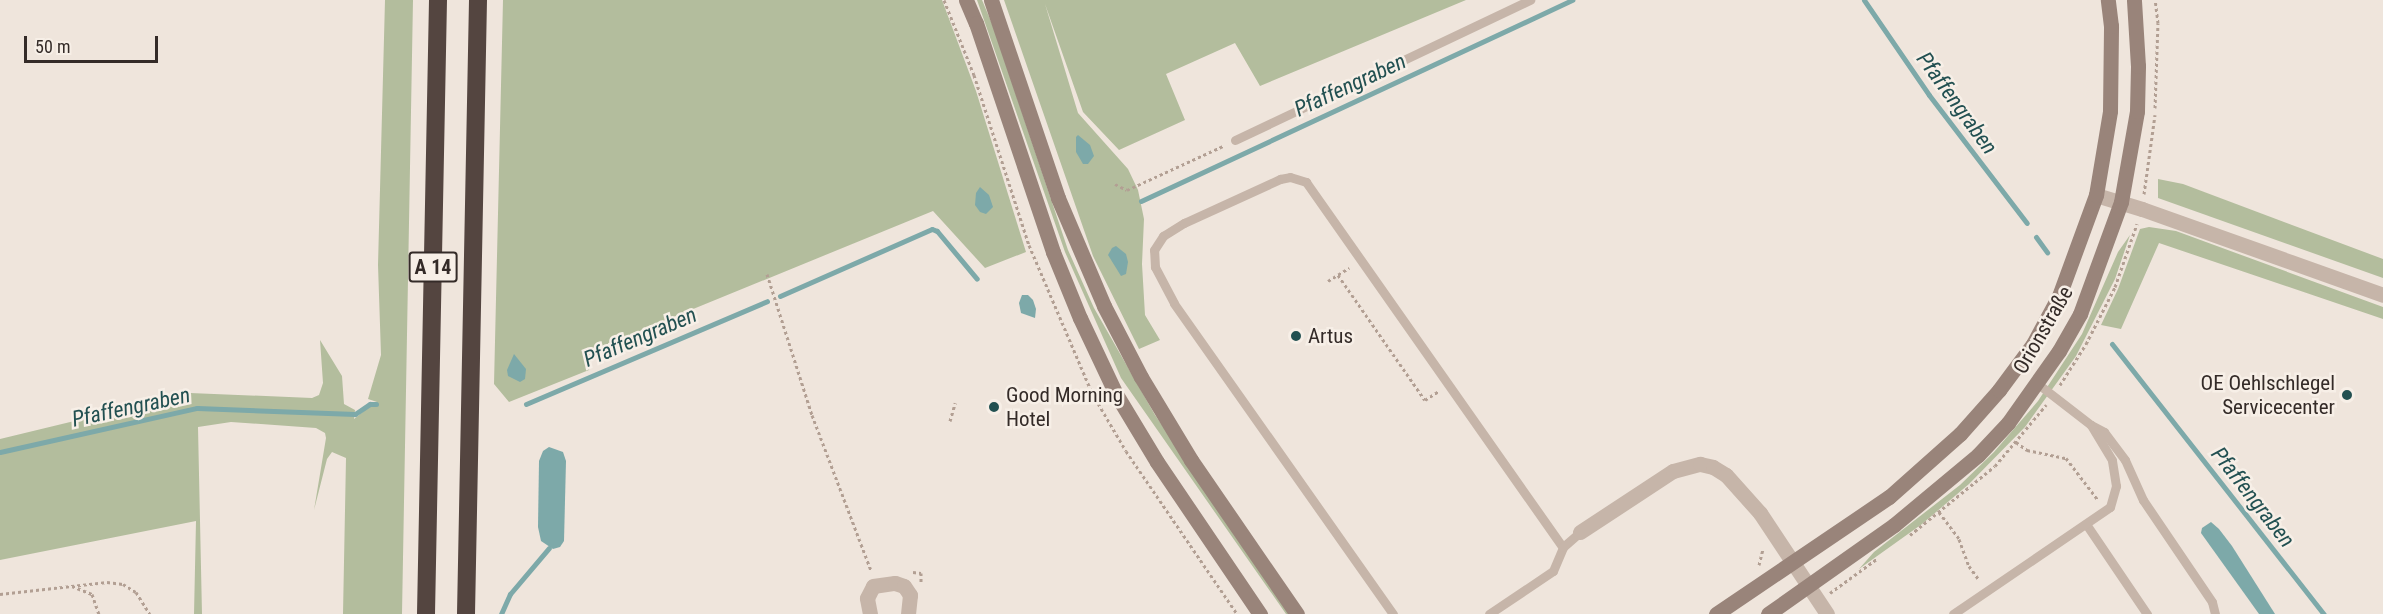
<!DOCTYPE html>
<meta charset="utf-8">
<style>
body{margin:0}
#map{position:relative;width:2383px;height:614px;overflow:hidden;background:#efe5dc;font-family:"Roboto Condensed",sans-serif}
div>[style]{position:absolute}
.green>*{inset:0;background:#b3bd9d}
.water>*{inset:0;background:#7da9a9}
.stream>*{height:5px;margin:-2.5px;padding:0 2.5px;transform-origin:2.5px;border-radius:2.5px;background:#7da9a9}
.path>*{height:3px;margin-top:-1.5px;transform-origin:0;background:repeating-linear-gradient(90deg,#b29f93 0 3px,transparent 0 6px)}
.lane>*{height:9px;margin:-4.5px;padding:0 4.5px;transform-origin:4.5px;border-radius:4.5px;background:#c6b5a9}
.street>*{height:15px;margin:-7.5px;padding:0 7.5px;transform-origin:7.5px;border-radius:7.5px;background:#c6b5a9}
.secondary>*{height:15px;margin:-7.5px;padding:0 7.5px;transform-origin:7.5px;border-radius:7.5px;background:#99847a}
.highway>*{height:18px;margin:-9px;padding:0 9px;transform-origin:9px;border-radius:9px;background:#544540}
.dots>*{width:16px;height:16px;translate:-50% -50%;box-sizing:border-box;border:3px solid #f7efe7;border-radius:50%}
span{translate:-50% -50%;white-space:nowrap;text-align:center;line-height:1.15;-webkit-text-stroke:5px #f7efe7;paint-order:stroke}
.shield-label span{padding:2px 4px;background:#f7efe7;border:2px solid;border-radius:4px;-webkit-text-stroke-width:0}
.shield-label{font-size:20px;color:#342b28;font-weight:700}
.street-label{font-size:21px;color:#342b28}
.poi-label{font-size:21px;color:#342b28}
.left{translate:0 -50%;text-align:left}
.right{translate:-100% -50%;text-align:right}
.water-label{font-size:22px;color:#225051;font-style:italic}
.scale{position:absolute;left:24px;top:36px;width:134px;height:27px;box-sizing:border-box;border:3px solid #342b28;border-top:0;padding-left:8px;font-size:18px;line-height:21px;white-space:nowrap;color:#342b28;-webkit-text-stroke:4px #f7efe7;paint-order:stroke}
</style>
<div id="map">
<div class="green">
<i style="clip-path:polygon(385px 0,413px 0,402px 614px,343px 614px,346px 458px,332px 452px,327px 459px,314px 510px,326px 438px,325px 433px,316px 428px,231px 422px,198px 427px,202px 614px,194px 614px,196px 521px,0 560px,0 439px,190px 393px,312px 398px,319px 395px,323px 383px,320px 340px,342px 376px,344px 404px,355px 410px,354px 419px,369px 407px,376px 407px,377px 402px,368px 399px,381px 355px,378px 265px)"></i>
<i style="clip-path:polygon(503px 0,942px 0,976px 91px,1026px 252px,985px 268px,933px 211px,593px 350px,589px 370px,509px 402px,494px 384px)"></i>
<i style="clip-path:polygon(977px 0,982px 0,993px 26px,1068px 250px,1094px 308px,1155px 415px,1292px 614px,1286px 614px,1121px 378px,1065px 252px)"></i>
<i style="clip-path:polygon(1004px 0,1466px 0,1260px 86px,1235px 43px,1166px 74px,1185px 120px,1119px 150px,1083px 112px,1045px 4px,1078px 113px,1128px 169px,1138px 190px,1144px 219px,1142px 264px,1145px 315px,1160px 340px,1139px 349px,1093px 256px)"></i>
<i style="clip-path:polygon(2158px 179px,2183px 184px,2383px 259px,2383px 278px,2158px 198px)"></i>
<i style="clip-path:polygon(2149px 227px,2176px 231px,2383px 307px,2383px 319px,2159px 243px,2121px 329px,2101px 325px,2118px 289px,2140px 229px)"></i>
<i style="clip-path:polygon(2130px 235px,2115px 279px,2076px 356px,2025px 427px,1969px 484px,1922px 524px,1859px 569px,1874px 552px,1960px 485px,1994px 452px,2038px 401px,2082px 334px,2118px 252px)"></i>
</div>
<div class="water">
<i style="clip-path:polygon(1078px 135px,1090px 145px,1094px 156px,1088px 164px,1083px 164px,1076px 152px,1076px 137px)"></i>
<i style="clip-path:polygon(980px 187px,989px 195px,993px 207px,986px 214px,980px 212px,975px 205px,976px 193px)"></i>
<i style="clip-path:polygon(1116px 246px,1126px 254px,1128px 262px,1126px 274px,1121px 276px,1108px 255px,1112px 248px)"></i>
<i style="clip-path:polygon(1022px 295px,1028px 295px,1033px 300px,1036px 309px,1035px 318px,1021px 313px,1019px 303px)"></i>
<i style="clip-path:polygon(514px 354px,526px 369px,525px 379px,520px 382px,508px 376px,507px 370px)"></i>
<i style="clip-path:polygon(549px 447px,563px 452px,566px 461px,564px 541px,560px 547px,553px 549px,541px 541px,538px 527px,539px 461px,543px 451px)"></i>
<i style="clip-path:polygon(2211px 522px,2219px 529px,2232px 546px,2275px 614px,2259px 614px,2201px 533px,2202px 528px)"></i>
</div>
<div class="stream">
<i style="left:1864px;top:0;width:115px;rotate:55.6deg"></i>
<i style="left:1929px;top:95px;width:161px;rotate:52.6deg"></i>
<i style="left:1141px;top:201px;width:476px;rotate:-25deg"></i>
<i style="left:2036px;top:237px;width:19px;rotate:54deg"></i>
<i style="left:780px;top:296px;width:166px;rotate:-23.8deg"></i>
<i style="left:932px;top:229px;width:5px;rotate:22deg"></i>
<i style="left:937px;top:231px;width:62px;rotate:50.2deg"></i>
<i style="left:2112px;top:344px;width:343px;rotate:51.9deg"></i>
<i style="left:526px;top:404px;width:262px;rotate:-23.1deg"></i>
<i style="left:0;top:452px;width:202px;rotate:-12.6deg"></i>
<i style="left:197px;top:408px;width:158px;rotate:2.2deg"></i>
<i style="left:355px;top:414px;width:18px;rotate:-34deg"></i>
<i style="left:370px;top:404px;width:6px"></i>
<i style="left:501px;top:614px;width:22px;rotate:-66deg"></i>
<i style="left:510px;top:594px;width:60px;rotate:-49.7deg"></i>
</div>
<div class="path">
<i style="left:944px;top:0;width:81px;rotate:68.2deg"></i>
<i style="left:974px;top:75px;width:179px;rotate:72.1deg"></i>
<i style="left:1029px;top:245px;width:161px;rotate:66.9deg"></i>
<i style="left:1092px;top:393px;width:67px;rotate:59.6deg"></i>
<i style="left:1126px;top:451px;width:197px;rotate:55.7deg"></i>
<i style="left:2155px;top:108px;width:85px;rotate:-88deg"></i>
<i style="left:2158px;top:23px;width:23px;rotate:-97deg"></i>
<i style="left:1115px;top:184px;width:13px;rotate:27deg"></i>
<i style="left:1127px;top:190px;width:106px;rotate:-24.6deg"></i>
<i style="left:2144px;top:194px;width:80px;rotate:-82.1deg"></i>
<i style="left:767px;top:274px;width:148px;rotate:72.3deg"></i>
<i style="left:812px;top:415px;width:166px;rotate:69.2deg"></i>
<i style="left:1338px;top:275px;width:152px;rotate:55.2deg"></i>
<i style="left:1425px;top:400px;width:17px;rotate:-33deg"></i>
<i style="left:1328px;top:281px;width:25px;rotate:-32deg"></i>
<i style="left:2060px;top:385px;width:49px;rotate:-57.6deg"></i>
<i style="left:2086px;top:344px;width:64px;rotate:-63deg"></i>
<i style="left:2115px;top:287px;width:67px;rotate:-70.8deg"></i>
<i style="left:950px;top:421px;width:19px;rotate:-74deg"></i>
<i style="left:2016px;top:442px;width:14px;rotate:36deg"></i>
<i style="left:2027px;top:450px;width:40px;rotate:12deg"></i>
<i style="left:2066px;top:458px;width:53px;rotate:52.7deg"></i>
<i style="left:1939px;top:512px;width:34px;rotate:53deg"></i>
<i style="left:1959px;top:539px;width:29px;rotate:70deg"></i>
<i style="left:1969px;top:566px;width:17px;rotate:54deg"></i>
<i style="left:1910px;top:535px;width:109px;rotate:-39.1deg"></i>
<i style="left:1995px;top:466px;width:80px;rotate:-50.1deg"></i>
<i style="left:1759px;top:565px;width:16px;rotate:-76deg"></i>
<i style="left:913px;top:572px;width:8px;rotate:7deg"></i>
<i style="left:921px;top:573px;width:9px;rotate:90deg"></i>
<i style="left:72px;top:586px;width:22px;rotate:22deg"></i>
<i style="left:92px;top:594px;width:21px;rotate:71deg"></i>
<i style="left:1830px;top:593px;width:59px;rotate:-36.1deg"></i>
<i style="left:0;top:594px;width:108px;rotate:-6.4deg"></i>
<i style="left:107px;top:582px;width:16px;rotate:7deg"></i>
<i style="left:123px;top:584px;width:15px;rotate:32deg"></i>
<i style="left:136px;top:592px;width:26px;rotate:58deg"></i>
</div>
<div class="lane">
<i style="left:1235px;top:140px;width:327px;rotate:-25.4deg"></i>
<i style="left:2038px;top:384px;width:67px;rotate:37.7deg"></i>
<i style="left:2091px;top:425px;width:15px;rotate:28deg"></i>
<i style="left:2104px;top:432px;width:35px;rotate:53deg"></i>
<i style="left:2125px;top:460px;width:44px;rotate:65.8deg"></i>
<i style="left:2143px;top:500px;width:123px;rotate:55.9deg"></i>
<i style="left:2212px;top:602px;width:12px;rotate:76deg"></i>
<i style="left:2086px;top:524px;width:109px;rotate:55.9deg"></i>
<i style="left:1393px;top:614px;width:380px;rotate:-125.2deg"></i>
<i style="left:1174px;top:303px;width:41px;rotate:-117.8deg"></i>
<i style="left:1155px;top:267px;width:17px;rotate:-93deg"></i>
<i style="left:1154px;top:250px;width:17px;rotate:-57deg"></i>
<i style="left:1163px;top:236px;width:25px;rotate:-32deg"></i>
<i style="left:1184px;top:223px;width:106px;rotate:-24.6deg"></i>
<i style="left:1280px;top:179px;width:10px;rotate:-11deg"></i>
<i style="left:1290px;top:177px;width:17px;rotate:17deg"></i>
<i style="left:1306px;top:182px;width:446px;rotate:54.9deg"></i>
<i style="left:1489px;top:614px;width:77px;rotate:-33.9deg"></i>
<i style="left:1553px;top:571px;width:26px;rotate:-67deg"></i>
<i style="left:1563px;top:547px;width:23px;rotate:-41deg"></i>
<i style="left:1953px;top:614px;width:190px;rotate:-34.3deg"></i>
<i style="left:2110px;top:507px;width:22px;rotate:-74deg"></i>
<i style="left:2116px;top:486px;width:26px;rotate:-99deg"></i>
<i style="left:2112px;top:460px;width:41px;rotate:-121deg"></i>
</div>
<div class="street">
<i style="left:2096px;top:195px;width:48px;rotate:16.9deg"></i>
<i style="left:2142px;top:209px;width:256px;rotate:19.6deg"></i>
<i style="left:1580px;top:532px;width:111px;rotate:-33.3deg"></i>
<i style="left:1673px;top:471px;width:28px;rotate:-15deg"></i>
<i style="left:1700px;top:464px;width:13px;rotate:13deg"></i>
<i style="left:1713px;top:467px;width:15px;rotate:32deg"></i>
<i style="left:1726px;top:475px;width:51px;rotate:48.2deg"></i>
<i style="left:1760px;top:513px;width:121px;rotate:56.4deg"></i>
<i style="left:870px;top:614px;width:16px;rotate:-101deg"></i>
<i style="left:867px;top:598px;width:13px;rotate:-63deg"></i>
<i style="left:873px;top:586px;width:22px;rotate:-8deg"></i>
<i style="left:895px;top:583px;width:9px;rotate:18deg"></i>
<i style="left:904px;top:586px;width:11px;rotate:56deg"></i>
<i style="left:910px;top:595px;width:19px;rotate:96deg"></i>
</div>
<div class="secondary">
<i style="left:966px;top:0;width:25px;rotate:67deg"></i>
<i style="left:976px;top:23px;width:242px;rotate:71.4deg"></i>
<i style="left:1053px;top:252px;width:71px;rotate:67.8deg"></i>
<i style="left:1080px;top:318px;width:84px;rotate:64.7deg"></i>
<i style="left:1116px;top:394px;width:79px;rotate:58.9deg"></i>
<i style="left:1157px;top:462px;width:184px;rotate:55.9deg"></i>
<i style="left:991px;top:0;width:209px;rotate:71.3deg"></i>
<i style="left:1058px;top:198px;width:117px;rotate:66.9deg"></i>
<i style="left:1104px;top:306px;width:80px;rotate:62.5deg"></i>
<i style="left:1141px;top:377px;width:97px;rotate:58.9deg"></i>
<i style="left:1191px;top:460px;width:187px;rotate:55.5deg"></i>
<i style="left:1716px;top:614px;width:209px;rotate:-34.1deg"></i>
<i style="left:1889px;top:497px;width:95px;rotate:-41.6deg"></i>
<i style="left:1960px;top:434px;width:59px;rotate:-48.4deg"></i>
<i style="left:1999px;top:390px;width:57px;rotate:-53.5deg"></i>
<i style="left:2033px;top:344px;width:55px;rotate:-61.6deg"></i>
<i style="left:2059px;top:296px;width:108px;rotate:-69.9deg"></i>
<i style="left:2096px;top:195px;width:85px;rotate:-80.5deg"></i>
<i style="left:2110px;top:111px;width:85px;rotate:-89.3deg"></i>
<i style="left:2111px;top:26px;width:26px;rotate:-97deg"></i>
<i style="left:1768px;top:614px;width:154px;rotate:-35.2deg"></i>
<i style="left:1894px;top:525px;width:109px;rotate:-39.8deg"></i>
<i style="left:1978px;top:455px;width:44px;rotate:-46.8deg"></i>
<i style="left:2008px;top:423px;width:88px;rotate:-54.7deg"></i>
<i style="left:2059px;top:351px;width:43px;rotate:-60.4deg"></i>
<i style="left:2080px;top:314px;width:119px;rotate:-69.9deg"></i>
<i style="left:2121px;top:202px;width:92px;rotate:-80deg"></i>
<i style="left:2137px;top:111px;width:45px;rotate:-88.7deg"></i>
<i style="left:2138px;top:66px;width:66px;rotate:-93.5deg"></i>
</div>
<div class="highway">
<i style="left:426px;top:614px;width:614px;rotate:-88.88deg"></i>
<i style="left:466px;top:614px;width:614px;rotate:-88.88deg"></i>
</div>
<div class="dots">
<i style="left:1296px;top:336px;background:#225051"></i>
<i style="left:2347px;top:395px;background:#225051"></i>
<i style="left:994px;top:407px;background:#225051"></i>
</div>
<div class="shield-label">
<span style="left:433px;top:267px">A 14</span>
</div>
<div class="street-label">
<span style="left:2043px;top:330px;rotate:-60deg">Orionstraße</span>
</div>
<div class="poi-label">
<span class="left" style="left:1308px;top:336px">Artus</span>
<span class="right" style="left:2335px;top:395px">OE Oehlschlegel<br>Servicecenter</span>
<span class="left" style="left:1006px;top:407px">Good Morning<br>Hotel</span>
</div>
<div class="water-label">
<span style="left:1350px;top:85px;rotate:-25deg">Pfaffengraben</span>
<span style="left:1957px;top:103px;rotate:54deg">Pfaffengraben</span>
<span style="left:640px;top:337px;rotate:-23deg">Pfaffengraben</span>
<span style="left:131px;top:407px;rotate:-12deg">Pfaffengraben</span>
<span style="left:2253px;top:497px;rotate:52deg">Pfaffengraben</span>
</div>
<div class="scale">50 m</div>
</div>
